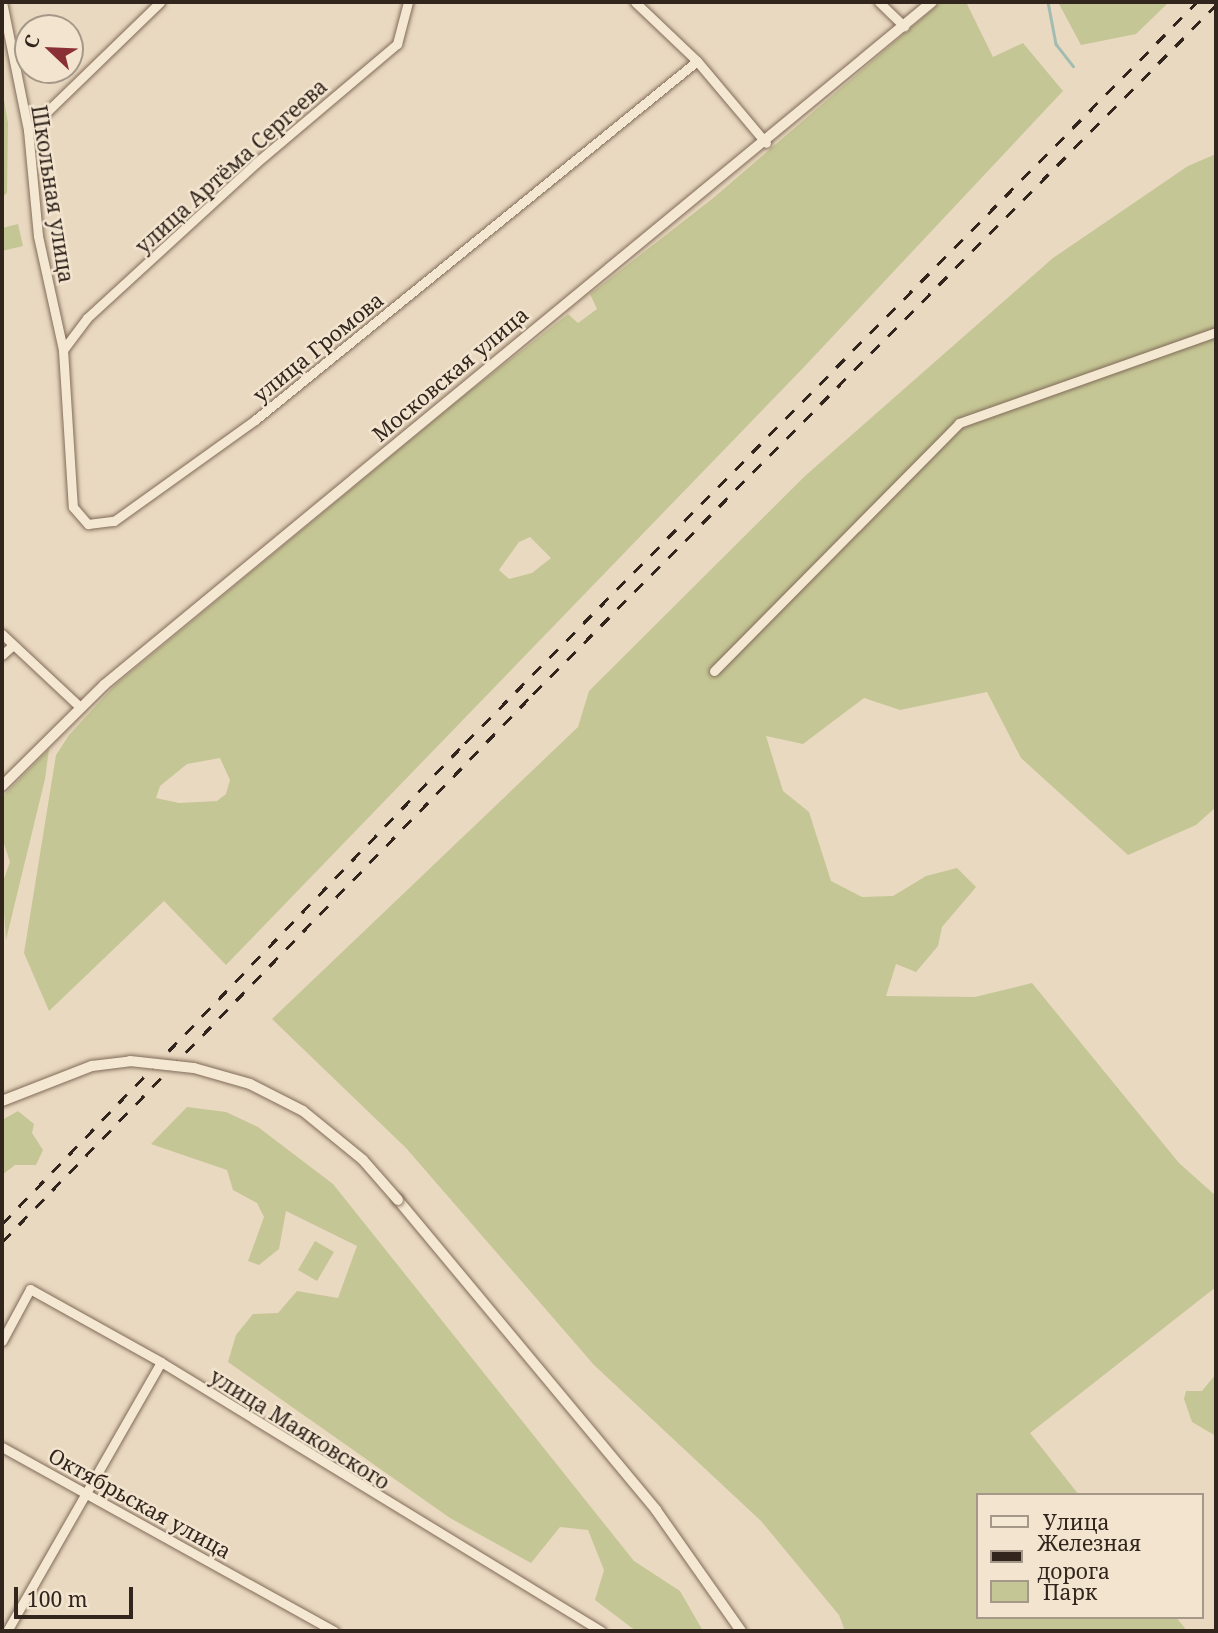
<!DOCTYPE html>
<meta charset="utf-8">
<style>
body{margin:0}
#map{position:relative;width:1218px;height:1633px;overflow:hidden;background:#e9d9c0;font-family:"Noto Serif",serif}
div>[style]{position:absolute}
.green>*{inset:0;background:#c5c695}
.stream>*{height:2.5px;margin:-1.25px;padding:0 1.25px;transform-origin:1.25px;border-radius:1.25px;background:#a2bcb2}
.roads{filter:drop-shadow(0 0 2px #816b59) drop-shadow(0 0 2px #816b59)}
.minor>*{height:9px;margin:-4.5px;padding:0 4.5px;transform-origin:4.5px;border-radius:4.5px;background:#f5e8d2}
.tertiary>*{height:10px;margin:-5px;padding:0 5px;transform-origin:5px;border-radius:5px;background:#f5e8d2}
.rail>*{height:2.5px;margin-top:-1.25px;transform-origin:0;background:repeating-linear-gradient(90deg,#32251d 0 12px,transparent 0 24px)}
.bridges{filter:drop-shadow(0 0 2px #816b59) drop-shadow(0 0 2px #816b59)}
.tertiary-bridge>*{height:10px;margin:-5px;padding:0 5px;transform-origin:5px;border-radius:5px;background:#f5e8d2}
span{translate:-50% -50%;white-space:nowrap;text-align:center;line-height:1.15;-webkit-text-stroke:5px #f2e4cf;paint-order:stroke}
.street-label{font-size:21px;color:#32251d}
.frame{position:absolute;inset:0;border:4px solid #32251d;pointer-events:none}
.legend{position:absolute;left:976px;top:1493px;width:228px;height:126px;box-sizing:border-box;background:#f2e4cf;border:2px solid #a59888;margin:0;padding:9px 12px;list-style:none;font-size:21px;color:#32251d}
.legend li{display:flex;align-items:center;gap:14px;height:35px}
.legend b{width:35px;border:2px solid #a59888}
.north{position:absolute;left:14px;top:14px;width:70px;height:70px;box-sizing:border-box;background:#f2e4cf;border:2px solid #a59888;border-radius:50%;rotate:293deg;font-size:19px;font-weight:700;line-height:28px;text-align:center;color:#32251d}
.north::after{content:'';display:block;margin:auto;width:24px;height:32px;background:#8b2f37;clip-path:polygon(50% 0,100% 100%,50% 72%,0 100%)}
.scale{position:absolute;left:14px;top:1587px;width:119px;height:32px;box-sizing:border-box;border:4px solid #32251d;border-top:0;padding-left:9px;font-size:21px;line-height:24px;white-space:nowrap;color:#32251d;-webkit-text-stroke:5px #f2e4cf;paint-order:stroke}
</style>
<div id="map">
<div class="green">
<i style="clip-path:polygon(evenodd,941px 2px,966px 2px,993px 57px,1023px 43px,1063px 91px,804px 367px,226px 965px,164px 901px,49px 1011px,24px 953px,56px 755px,69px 735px,114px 686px,456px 402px,568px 314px,578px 323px,597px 309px,590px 294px,712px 199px,941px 2px,530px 537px,551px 558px,532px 573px,509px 579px,499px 570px,519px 542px,530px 537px,941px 2px,220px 758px,230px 780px,226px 794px,217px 801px,179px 803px,156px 798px,160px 786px,187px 764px,220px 758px)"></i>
<i style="clip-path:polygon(1058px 2px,1169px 2px,1136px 34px,1081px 45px)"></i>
<i style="clip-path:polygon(2px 88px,8px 123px,7px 193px,2px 197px)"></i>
<i style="clip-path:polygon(1216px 154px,1216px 807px,1196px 825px,1128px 855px,1021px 758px,987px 692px,900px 710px,864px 698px,803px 744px,766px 736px,783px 791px,809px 812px,831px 881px,862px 897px,893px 896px,926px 876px,957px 868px,976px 887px,942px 927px,938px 946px,916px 972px,896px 964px,886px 996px,975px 997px,1032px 983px,1179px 1163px,1216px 1196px,1216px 1287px,1030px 1433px,1079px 1495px,978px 1495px,978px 1617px,1176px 1617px,1187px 1631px,845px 1631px,839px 1615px,761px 1521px,594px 1365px,406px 1148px,272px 1019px,578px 727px,589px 691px,805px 476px,1053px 258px,1188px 166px)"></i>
<i style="clip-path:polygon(18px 224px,23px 246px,2px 251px,2px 228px)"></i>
<i style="clip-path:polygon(49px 749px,45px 779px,6px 940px,2px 884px,10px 862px,2px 838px,2px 797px)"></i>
<i style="clip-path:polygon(187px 1107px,226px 1112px,258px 1127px,333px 1184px,634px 1561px,680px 1591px,703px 1631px,636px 1631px,595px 1600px,604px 1570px,588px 1530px,560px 1527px,531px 1563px,450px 1518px,228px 1362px,236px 1335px,253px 1314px,278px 1313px,297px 1291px,338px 1298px,357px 1246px,286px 1211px,279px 1249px,259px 1265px,248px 1261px,264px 1217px,257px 1203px,233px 1190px,227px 1170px,151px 1144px)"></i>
<i style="clip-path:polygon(18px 1111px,34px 1124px,32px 1133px,43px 1150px,36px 1165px,15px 1165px,2px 1175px,2px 1120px)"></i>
<i style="clip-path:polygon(315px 1241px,334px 1252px,317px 1281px,298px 1270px)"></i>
<i style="clip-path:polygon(1216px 1374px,1216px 1436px,1192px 1422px,1184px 1399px,1186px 1391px,1202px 1391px)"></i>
</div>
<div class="stream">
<i style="left:1048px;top:2px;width:43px;rotate:79.2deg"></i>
<i style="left:1056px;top:44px;width:28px;rotate:52deg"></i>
</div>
<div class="roads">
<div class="minor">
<i style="left:2px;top:2px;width:131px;rotate:78.5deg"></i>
<i style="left:28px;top:130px;width:106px;rotate:84.6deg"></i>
<i style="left:38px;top:236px;width:117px;rotate:77.6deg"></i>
<i style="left:63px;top:350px;width:157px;rotate:86.4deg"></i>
<i style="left:73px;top:507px;width:23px;rotate:49deg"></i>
<i style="left:88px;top:524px;width:26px;rotate:-7deg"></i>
<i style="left:114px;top:521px;width:173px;rotate:-35.6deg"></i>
<i style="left:255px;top:420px;width:569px;rotate:-39.08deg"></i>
<i style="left:635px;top:2px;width:86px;rotate:43.6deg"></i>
<i style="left:697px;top:61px;width:107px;rotate:49.9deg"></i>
<i style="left:879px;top:2px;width:35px;rotate:44deg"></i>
<i style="left:28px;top:130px;width:184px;rotate:-44.1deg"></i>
<i style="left:63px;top:350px;width:40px;rotate:-53deg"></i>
<i style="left:87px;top:318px;width:229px;rotate:-42.5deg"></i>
<i style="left:256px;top:163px;width:185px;rotate:-40.2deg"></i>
<i style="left:397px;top:44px;width:43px;rotate:-75.3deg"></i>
<i style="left:2px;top:634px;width:107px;rotate:43.1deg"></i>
<i style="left:2px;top:655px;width:15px;rotate:-42deg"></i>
<i style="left:714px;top:671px;width:349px;rotate:-45.3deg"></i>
<i style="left:959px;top:423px;width:273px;rotate:-19.5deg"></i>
<i style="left:2px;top:1341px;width:59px;rotate:-61.7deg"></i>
<i style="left:30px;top:1289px;width:150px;rotate:29.1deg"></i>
<i style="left:161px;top:1362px;width:516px;rotate:31.44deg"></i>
<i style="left:2px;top:1447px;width:380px;rotate:29deg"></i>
<i style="left:7px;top:1631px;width:310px;rotate:-60.2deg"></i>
</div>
<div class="tertiary">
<i style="left:2px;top:786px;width:144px;rotate:-44.7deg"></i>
<i style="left:104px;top:685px;width:1073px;rotate:-39.52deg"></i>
<i style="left:398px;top:1200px;width:403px;rotate:50.2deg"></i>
<i style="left:656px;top:1510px;width:148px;rotate:54.9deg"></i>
</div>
</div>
<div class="rail">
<i style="left:2px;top:1224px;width:668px;rotate:-46.09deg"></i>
<i style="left:465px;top:743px;width:1042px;rotate:-45.35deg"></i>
<i style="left:2px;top:1242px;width:763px;rotate:-45.9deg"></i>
<i style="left:533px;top:694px;width:970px;rotate:-45.25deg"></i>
</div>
<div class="bridges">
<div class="tertiary-bridge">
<i style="left:2px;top:1101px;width:97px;rotate:-21.3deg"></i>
<i style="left:92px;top:1066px;width:38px;rotate:-7deg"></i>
<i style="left:130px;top:1061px;width:64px;rotate:6.2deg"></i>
<i style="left:194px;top:1068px;width:58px;rotate:15.9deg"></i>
<i style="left:250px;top:1084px;width:59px;rotate:27deg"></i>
<i style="left:303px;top:1111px;width:77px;rotate:39.2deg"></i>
<i style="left:363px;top:1160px;width:53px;rotate:48.8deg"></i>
</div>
</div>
<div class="street-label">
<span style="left:231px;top:166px;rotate:-42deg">улица Артёма Сергеева</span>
<span style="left:53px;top:194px;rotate:81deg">Школьная улица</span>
<span style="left:318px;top:347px;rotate:-39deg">улица Громова</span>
<span style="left:450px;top:374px;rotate:-40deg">Московская улица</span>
<span style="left:300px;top:1429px;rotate:32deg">улица Маяковского</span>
<span style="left:140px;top:1503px;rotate:29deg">Октябрьская улица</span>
</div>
<div class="frame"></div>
<ul class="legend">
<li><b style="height:9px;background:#f5e8d2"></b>Улица</li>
<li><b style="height:9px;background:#32251d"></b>Железная дорога</li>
<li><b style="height:19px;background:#c5c695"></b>Парк</li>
</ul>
<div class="north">С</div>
<div class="scale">100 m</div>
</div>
